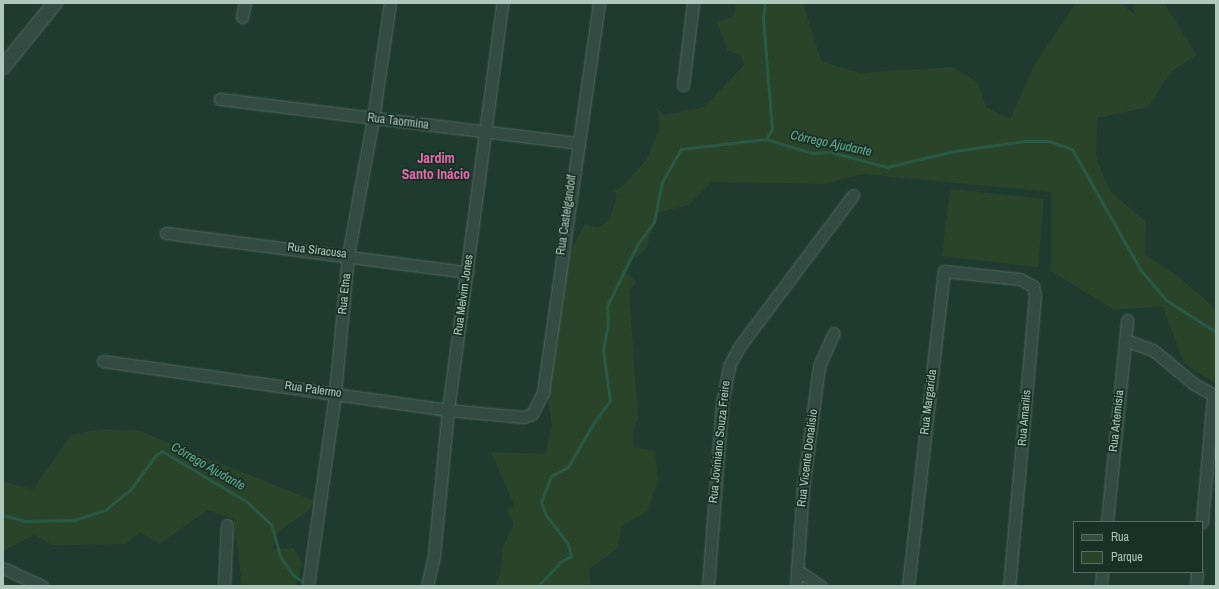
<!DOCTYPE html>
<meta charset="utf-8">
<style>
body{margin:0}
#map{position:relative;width:1219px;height:589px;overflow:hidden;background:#1f3b30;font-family:"Archivo Narrow",sans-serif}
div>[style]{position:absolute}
.green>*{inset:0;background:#2a442a}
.stream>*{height:3px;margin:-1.5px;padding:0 1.5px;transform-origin:1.5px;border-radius:1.5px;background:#295946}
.roads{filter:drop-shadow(0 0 1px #516960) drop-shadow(0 0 1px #516960)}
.minor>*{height:11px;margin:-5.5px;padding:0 5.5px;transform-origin:5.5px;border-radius:5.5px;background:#334b42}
.tertiary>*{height:14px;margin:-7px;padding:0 7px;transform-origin:7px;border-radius:7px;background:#334b42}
span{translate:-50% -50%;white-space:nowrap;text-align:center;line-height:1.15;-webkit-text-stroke:3.5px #193027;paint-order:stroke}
.street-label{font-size:12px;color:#aec8be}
.water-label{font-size:13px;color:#63aa8d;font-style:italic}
.quarter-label{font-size:14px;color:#e36dad;font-weight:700}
.frame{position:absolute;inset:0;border:4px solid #aec8be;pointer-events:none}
.legend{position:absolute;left:1073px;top:521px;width:130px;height:52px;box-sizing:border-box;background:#193027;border:1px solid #556d63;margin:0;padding:5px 7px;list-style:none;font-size:12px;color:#aec8be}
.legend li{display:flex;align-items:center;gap:8px;height:20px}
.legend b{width:20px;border:1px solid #556d63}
</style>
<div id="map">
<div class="green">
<i style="clip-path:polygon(736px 3px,803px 3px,821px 61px,859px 73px,953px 67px,978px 83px,986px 107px,1010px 119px,1035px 64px,1076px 3px,1120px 3px,1135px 15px,1132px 3px,1164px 3px,1197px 55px,1172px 71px,1148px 107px,1097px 118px,1096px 157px,1110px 191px,1146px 222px,1145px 254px,1180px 278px,1216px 309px,1216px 384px,1184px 363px,1163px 307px,1113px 309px,1051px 271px,1051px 192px,862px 174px,823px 184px,712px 182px,689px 205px,660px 212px,645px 250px,623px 269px,636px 282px,629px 290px,638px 418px,634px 427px,633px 447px,655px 451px,658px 480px,648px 510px,621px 527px,618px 548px,589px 569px,591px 586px,495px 586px,500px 574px,503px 546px,514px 524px,507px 511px,514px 505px,491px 452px,545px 454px,552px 425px,543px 366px,556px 280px,585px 224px,598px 228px,610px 219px,617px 195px,614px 191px,623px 186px,647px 159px,659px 130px,659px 113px,655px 107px,664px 115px,704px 107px,744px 65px,741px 55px,727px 50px,717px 22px,734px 16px)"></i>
<i style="clip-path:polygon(950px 189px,1044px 199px,1038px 267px,942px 256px)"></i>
<i style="clip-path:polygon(102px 429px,140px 431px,314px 501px,308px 511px,279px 531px,272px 549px,294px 548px,302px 564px,296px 586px,242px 585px,234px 519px,207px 510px,160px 544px,140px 532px,126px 544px,52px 545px,34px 535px,3px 551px,3px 482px,33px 489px,71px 435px)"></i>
</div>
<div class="stream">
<i style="left:765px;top:3px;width:15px;rotate:98deg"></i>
<i style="left:763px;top:18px;width:111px;rotate:85.4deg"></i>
<i style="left:772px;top:129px;width:12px;rotate:121deg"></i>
<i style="left:3px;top:515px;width:23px;rotate:15deg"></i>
<i style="left:25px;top:521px;width:49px;rotate:-1.2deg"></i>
<i style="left:74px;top:520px;width:33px;rotate:-18deg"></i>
<i style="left:105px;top:510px;width:32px;rotate:-39deg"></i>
<i style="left:130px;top:490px;width:44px;rotate:-53.4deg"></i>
<i style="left:156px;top:455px;width:7px;rotate:-34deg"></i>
<i style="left:162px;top:451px;width:98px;rotate:30.8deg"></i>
<i style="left:246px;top:501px;width:34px;rotate:43deg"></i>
<i style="left:271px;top:524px;width:35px;rotate:74deg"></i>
<i style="left:281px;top:558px;width:22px;rotate:54deg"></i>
<i style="left:294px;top:576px;width:15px;rotate:32deg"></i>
<i style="left:538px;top:586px;width:33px;rotate:-47deg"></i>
<i style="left:560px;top:562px;width:13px;rotate:-29deg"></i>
<i style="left:571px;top:556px;width:12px;rotate:-104deg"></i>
<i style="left:568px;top:544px;width:36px;rotate:-127deg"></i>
<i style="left:546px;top:515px;width:14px;rotate:-111deg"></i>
<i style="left:541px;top:502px;width:28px;rotate:-69deg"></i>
<i style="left:551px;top:476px;width:19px;rotate:-28deg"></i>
<i style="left:568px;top:467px;width:52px;rotate:-60deg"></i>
<i style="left:594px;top:422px;width:26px;rotate:-53deg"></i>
<i style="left:610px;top:401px;width:51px;rotate:-97.8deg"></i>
<i style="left:603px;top:350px;width:25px;rotate:-79deg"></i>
<i style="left:608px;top:325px;width:19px;rotate:-93deg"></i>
<i style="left:607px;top:306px;width:68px;rotate:-63.8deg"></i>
<i style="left:637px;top:245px;width:29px;rotate:-54deg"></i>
<i style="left:654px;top:222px;width:41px;rotate:-78.7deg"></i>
<i style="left:662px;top:182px;width:38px;rotate:-60deg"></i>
<i style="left:681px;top:149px;width:86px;rotate:-6.7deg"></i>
<i style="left:766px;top:139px;width:48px;rotate:16.9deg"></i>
<i style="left:812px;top:153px;width:19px;rotate:-3deg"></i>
<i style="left:831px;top:152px;width:58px;rotate:15deg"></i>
<i style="left:887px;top:167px;width:69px;rotate:-13.4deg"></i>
<i style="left:954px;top:151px;width:71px;rotate:-8.1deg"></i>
<i style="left:1024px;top:141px;width:25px"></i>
<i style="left:1049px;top:141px;width:24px;rotate:19deg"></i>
<i style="left:1072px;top:149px;width:138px;rotate:60.5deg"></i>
<i style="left:1140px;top:269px;width:40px;rotate:50deg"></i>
<i style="left:1166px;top:300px;width:59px;rotate:32.6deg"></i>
</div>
<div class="roads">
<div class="minor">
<i style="left:242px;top:17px;width:14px;rotate:-78deg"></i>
<i style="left:683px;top:85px;width:83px;rotate:-83deg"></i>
<i style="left:220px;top:99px;width:361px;rotate:7deg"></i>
<i style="left:166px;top:233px;width:304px;rotate:7.4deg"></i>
<i style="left:1125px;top:340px;width:30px;rotate:20deg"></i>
<i style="left:1153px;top:350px;width:53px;rotate:39.7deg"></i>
<i style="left:1194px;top:384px;width:25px;rotate:29deg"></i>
<i style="left:103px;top:361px;width:348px;rotate:8.1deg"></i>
<i style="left:448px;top:410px;width:75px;rotate:5.3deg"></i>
<i style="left:523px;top:417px;width:9px;rotate:-18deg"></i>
<i style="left:532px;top:414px;width:25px;rotate:-63deg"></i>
<i style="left:543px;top:392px;width:393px;rotate:-81.8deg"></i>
<i style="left:1107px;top:522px;width:203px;rotate:-84.3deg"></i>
<i style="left:1202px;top:522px;width:127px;rotate:-85deg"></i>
<i style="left:3px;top:568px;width:43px;rotate:24.8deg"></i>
<i style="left:797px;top:570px;width:29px;rotate:34deg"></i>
<i style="left:224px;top:586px;width:61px;rotate:-87.2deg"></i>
<i style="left:308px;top:586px;width:195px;rotate:-82deg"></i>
<i style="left:335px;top:393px;width:139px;rotate:-84.6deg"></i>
<i style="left:348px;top:255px;width:138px;rotate:-79.6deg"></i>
<i style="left:373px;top:119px;width:117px;rotate:-81.7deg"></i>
<i style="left:427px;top:586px;width:32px;rotate:-77deg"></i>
<i style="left:434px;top:555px;width:146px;rotate:-84.5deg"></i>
<i style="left:448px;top:410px;width:411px;rotate:-82.4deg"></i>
<i style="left:708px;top:586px;width:184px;rotate:-85.6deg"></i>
<i style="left:722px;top:403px;width:38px;rotate:-79deg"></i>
<i style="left:729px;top:366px;width:21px;rotate:-62deg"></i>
<i style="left:739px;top:347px;width:190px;rotate:-53.1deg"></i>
<i style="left:796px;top:586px;width:98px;rotate:-85.9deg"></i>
<i style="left:803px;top:488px;width:123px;rotate:-82.5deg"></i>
<i style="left:819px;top:366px;width:36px;rotate:-66deg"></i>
<i style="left:908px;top:586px;width:317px;rotate:-83.5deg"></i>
<i style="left:944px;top:271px;width:76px;rotate:6deg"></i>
<i style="left:1020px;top:279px;width:15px;rotate:28deg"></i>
<i style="left:1033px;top:286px;width:10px;rotate:79deg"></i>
<i style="left:1035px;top:296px;width:291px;rotate:95.1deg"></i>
<i style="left:1101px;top:586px;width:14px;rotate:-86deg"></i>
<i style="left:1196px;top:586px;width:14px;rotate:-86deg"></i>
</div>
<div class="tertiary">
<i style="left:3px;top:67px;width:82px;rotate:-50.9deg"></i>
</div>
</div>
<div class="street-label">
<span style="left:398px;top:122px;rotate:7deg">Rua Taormina</span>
<span style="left:567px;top:215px;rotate:-82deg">Rua Castelgandolf</span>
<span style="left:317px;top:251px;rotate:7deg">Rua Siracusa</span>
<span style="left:345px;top:294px;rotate:-84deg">Rua Etna</span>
<span style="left:464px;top:295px;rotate:-82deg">Rua Melvim Jones</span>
<span style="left:313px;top:390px;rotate:8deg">Rua Palermo</span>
<span style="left:929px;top:402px;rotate:-83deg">Rua Margarida</span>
<span style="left:1025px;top:418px;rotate:-85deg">Rua Amarilis</span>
<span style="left:1117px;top:421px;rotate:-84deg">Rua Artemisia</span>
<span style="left:720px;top:442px;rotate:-84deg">Rua Joviniano Souza Freire</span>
<span style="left:808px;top:458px;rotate:-83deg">Rua Vicente Donalisio</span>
</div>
<div class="water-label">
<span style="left:831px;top:144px;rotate:12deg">Córrego Ajudante</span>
<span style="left:208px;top:467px;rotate:30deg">Córrego Ajudante</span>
</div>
<div class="quarter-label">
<span style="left:436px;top:166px">Jardim<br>Santo Inácio</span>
</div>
<div class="frame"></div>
<ul class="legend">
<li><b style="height:5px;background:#334b42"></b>Rua</li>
<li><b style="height:11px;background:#2a442a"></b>Parque</li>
</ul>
</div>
